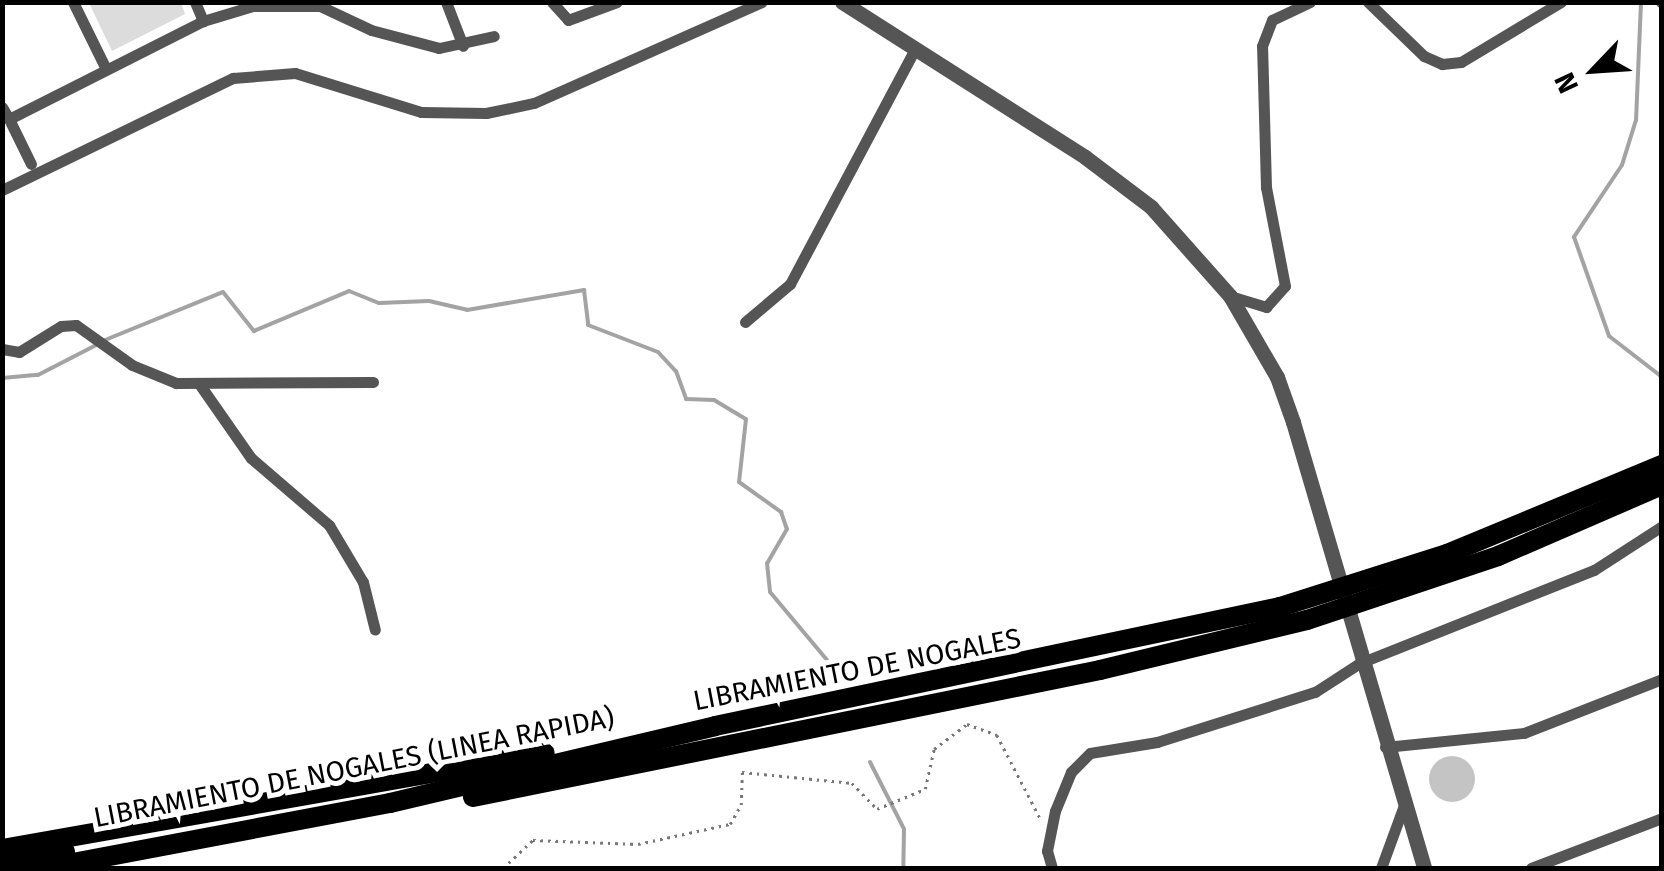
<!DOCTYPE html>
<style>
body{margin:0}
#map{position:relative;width:1664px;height:871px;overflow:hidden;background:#fff;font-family:"Fira Sans",sans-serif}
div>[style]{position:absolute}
.green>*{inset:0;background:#dcdcdc}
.stream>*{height:4px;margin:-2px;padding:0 2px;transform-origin:2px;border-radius:2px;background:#a3a3a3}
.building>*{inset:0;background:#c4c4c4}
.round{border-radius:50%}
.path>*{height:2.5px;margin-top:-1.25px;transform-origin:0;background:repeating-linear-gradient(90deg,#777 0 2.5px,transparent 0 7.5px)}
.minor>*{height:11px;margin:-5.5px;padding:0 5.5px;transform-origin:5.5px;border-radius:5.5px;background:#555}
.tertiary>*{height:15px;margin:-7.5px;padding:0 7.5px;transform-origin:7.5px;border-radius:7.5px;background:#555}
.trunk>*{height:20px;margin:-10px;padding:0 10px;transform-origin:10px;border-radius:10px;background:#000}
span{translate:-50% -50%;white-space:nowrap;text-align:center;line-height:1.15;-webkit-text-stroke:10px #fff;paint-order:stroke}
.street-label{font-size:28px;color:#000}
.frame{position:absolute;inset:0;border:5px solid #000;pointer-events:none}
.north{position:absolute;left:1544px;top:20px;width:100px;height:100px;-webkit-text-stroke:8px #fff;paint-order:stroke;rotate:245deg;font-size:28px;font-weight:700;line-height:40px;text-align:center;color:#000}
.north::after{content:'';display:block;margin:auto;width:35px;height:45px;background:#000;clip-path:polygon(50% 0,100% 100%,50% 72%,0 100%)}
</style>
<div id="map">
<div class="green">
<i style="clip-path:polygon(89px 3px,181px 3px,185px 14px,112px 51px)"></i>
</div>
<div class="stream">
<i style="left:1641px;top:2px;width:118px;rotate:92.4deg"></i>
<i style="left:1636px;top:120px;width:47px;rotate:107.3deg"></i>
<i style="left:1622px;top:165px;width:87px;rotate:123.7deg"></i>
<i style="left:1574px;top:237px;width:105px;rotate:70.5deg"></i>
<i style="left:1609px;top:336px;width:67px;rotate:37.7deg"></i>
<i style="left:105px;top:340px;width:127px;rotate:-22.1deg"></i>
<i style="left:223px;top:292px;width:50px;rotate:51.5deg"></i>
<i style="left:254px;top:331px;width:103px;rotate:-22.8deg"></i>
<i style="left:349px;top:291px;width:32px;rotate:22deg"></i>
<i style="left:379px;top:303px;width:50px;rotate:-2.3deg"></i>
<i style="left:429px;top:301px;width:39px;rotate:13deg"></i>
<i style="left:467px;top:310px;width:119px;rotate:-9.7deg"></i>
<i style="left:584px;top:290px;width:35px;rotate:83deg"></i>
<i style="left:588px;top:325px;width:75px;rotate:21.1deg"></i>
<i style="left:658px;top:352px;width:26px;rotate:47deg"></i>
<i style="left:676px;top:371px;width:30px;rotate:70deg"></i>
<i style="left:686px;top:399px;width:28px;rotate:2deg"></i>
<i style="left:714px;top:400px;width:37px;rotate:31deg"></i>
<i style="left:746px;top:419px;width:63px;rotate:96.3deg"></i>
<i style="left:739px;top:482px;width:52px;rotate:35.5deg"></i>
<i style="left:781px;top:512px;width:18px;rotate:71deg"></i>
<i style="left:787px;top:529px;width:39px;rotate:120deg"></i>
<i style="left:767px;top:563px;width:29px;rotate:84deg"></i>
<i style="left:770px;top:592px;width:89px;rotate:50deg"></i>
<i style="left:2px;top:378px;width:36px;rotate:-5deg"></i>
<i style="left:38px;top:375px;width:65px;rotate:-27.3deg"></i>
<i style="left:870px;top:762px;width:75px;rotate:63.1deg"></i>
<i style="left:904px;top:829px;width:39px;rotate:91deg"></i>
</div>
<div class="building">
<i class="round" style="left:1429px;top:756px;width:46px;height:46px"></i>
</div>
<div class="path">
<i style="left:503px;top:868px;width:41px;rotate:-43deg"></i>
<i style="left:533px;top:840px;width:105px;rotate:2.2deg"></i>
<i style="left:638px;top:844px;width:94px;rotate:-12.3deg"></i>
<i style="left:730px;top:824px;width:22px;rotate:-60deg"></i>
<i style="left:741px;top:805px;width:33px;rotate:-88deg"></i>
<i style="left:742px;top:772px;width:111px;rotate:5.7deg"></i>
<i style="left:852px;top:783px;width:36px;rotate:46deg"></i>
<i style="left:877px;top:809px;width:52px;rotate:-22.6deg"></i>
<i style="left:925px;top:789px;width:41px;rotate:-77.3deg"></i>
<i style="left:934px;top:749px;width:41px;rotate:-37.1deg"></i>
<i style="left:967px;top:724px;width:32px;rotate:20deg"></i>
<i style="left:997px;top:735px;width:93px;rotate:62.6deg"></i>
</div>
<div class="minor">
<i style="left:73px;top:2px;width:75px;rotate:63.8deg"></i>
<i style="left:195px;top:2px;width:21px;rotate:67deg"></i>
<i style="left:446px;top:2px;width:47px;rotate:68.9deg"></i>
<i style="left:552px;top:2px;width:24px;rotate:48deg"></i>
<i style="left:568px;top:20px;width:52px;rotate:-20.2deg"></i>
<i style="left:1368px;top:2px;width:78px;rotate:44deg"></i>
<i style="left:1424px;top:56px;width:20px;rotate:24deg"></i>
<i style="left:1442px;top:64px;width:19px;rotate:-6deg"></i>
<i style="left:1461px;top:62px;width:117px;rotate:-31deg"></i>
<i style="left:1661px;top:2px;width:1px;rotate:45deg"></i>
<i style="left:2px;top:107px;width:14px;rotate:60deg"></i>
<i style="left:9px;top:119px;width:217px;rotate:-26.8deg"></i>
<i style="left:203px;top:21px;width:52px;rotate:-16.7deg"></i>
<i style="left:253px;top:6px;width:67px"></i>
<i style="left:320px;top:6px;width:56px;rotate:25.2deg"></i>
<i style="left:371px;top:30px;width:70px;rotate:14.8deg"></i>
<i style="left:439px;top:48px;width:56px;rotate:-12.3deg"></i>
<i style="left:9px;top:119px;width:50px;rotate:63.9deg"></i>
<i style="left:2px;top:190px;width:257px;rotate:-25.9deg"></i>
<i style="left:233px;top:78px;width:62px;rotate:-4.6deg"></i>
<i style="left:295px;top:73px;width:132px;rotate:17.2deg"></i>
<i style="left:421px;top:112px;width:65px;rotate:0.9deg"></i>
<i style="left:486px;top:113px;width:49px;rotate:-11.8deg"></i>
<i style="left:534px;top:103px;width:249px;rotate:-23.9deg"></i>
<i style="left:1230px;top:296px;width:38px;rotate:17deg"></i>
<i style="left:1266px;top:307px;width:28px;rotate:-48deg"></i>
<i style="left:1285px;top:286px;width:101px;rotate:-100.9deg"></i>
<i style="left:1266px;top:187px;width:141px;rotate:-91.6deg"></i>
<i style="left:1262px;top:46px;width:28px;rotate:-69deg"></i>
<i style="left:1272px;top:20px;width:42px;rotate:-25.3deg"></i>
<i style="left:745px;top:322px;width:59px;rotate:-40.2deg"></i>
<i style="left:790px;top:284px;width:264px;rotate:-62deg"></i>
<i style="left:2px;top:349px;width:17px;rotate:10deg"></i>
<i style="left:19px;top:352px;width:49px;rotate:-31.8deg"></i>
<i style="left:61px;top:326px;width:15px;rotate:-4deg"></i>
<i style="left:76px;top:325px;width:69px;rotate:35.5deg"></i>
<i style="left:132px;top:365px;width:48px;rotate:22.2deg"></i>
<i style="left:176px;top:383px;width:197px;rotate:-0.3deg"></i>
<i style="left:200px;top:385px;width:89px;rotate:55.1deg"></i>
<i style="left:251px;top:458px;width:103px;rotate:40.7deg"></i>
<i style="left:329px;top:525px;width:66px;rotate:59.2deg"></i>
<i style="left:363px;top:582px;width:49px;rotate:76deg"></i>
<i style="left:1385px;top:747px;width:140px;rotate:-5.8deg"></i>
<i style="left:1524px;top:733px;width:148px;rotate:-21.4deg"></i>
<i style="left:1052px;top:868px;width:18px;rotate:-106deg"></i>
<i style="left:1047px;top:851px;width:41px;rotate:-78.7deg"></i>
<i style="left:1055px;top:811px;width:42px;rotate:-67.7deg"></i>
<i style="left:1071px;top:772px;width:27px;rotate:-45deg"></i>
<i style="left:1090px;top:753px;width:68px;rotate:-9.3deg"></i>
<i style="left:1157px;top:742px;width:166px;rotate:-17.6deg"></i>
<i style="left:1315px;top:692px;width:54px;rotate:-32.8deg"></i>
<i style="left:1360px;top:663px;width:252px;rotate:-21.7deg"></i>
<i style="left:1594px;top:570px;width:81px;rotate:-32.9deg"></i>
<i style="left:1381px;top:868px;width:67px;rotate:-69.9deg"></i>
<i style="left:1531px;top:868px;width:140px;rotate:-20.9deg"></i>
</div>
<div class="tertiary">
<i style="left:842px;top:2px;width:288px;rotate:32.5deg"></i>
<i style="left:1085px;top:157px;width:83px;rotate:37.1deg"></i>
<i style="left:1151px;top:207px;width:119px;rotate:48.4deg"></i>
<i style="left:1230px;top:296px;width:94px;rotate:59.9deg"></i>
<i style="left:1277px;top:377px;width:48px;rotate:70.4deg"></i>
<i style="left:1293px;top:422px;width:465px;rotate:73.6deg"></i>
</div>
<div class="trunk">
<i style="left:473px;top:797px;width:640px;rotate:-11.45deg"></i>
<i style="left:1100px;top:670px;width:213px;rotate:-13.6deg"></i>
<i style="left:1307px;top:620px;width:201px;rotate:-18.5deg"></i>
<i style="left:1498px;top:556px;width:179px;rotate:-23.4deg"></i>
<i style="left:2px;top:849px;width:551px;rotate:-10.03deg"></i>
<i style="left:2px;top:863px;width:64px;rotate:-9.9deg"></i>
<i style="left:46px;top:868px;width:350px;rotate:-10.7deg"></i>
<i style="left:390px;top:803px;width:334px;rotate:-13.3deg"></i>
<i style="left:715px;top:726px;width:577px;rotate:-11.89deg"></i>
<i style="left:1280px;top:607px;width:175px;rotate:-17.6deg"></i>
<i style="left:1447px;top:554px;width:233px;rotate:-22.5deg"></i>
</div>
<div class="street-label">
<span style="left:857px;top:670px;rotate:-11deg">LIBRAMIENTO DE NOGALES</span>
<span style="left:354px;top:768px;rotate:-11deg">LIBRAMIENTO DE NOGALES (LINEA RAPIDA)</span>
</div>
<div class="frame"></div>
<div class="north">N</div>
</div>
